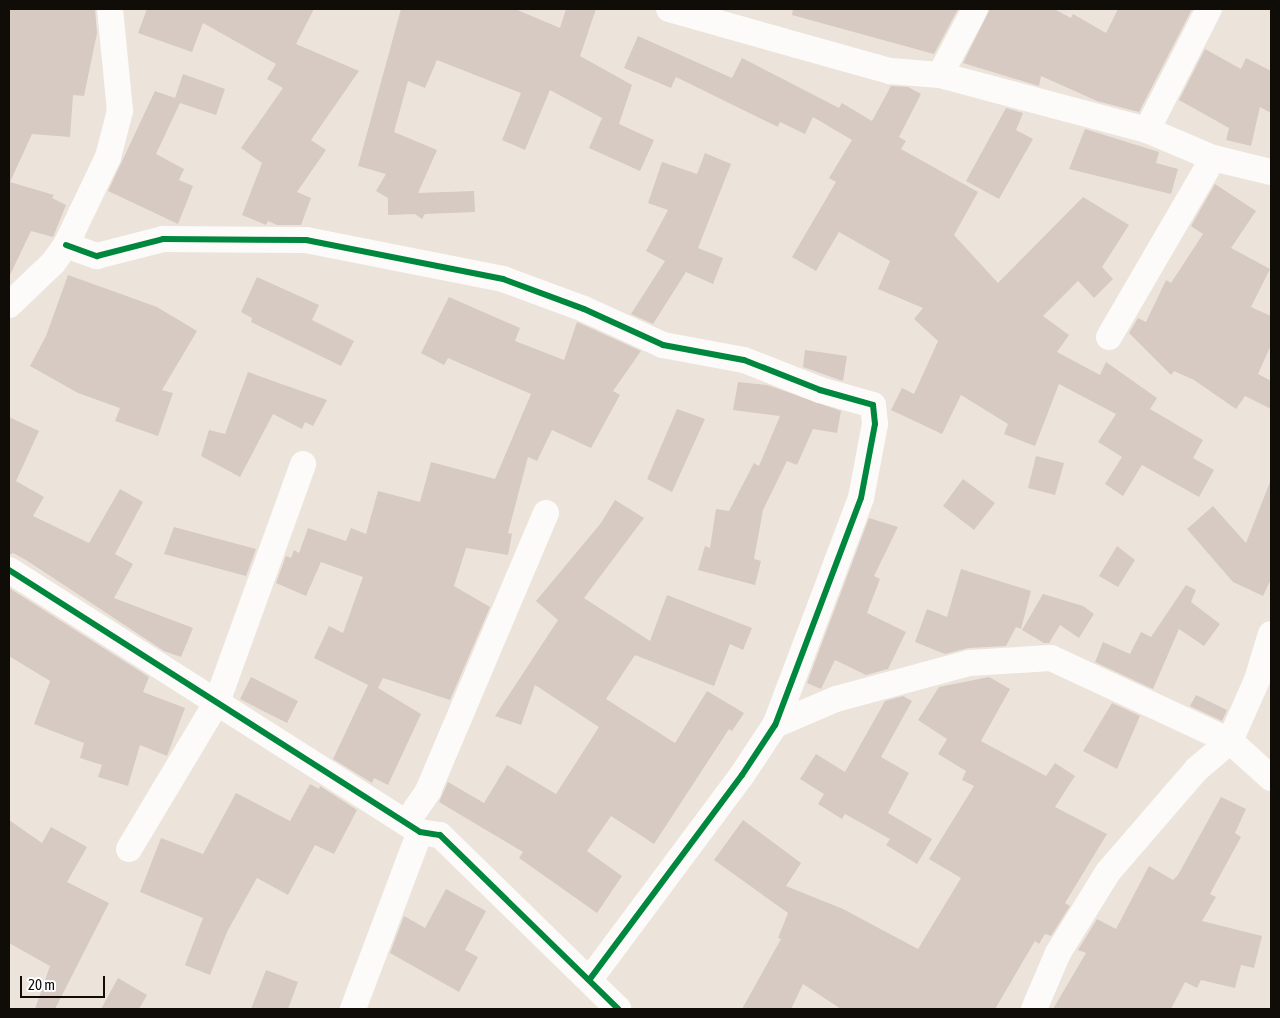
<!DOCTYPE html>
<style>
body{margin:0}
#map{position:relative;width:1280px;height:1018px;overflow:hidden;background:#ece4db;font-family:"Asap Condensed",sans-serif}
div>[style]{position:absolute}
.building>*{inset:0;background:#d6cac3}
.street>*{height:26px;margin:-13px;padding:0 13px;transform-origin:13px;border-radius:13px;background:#fcfbfa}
.cycleway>*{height:6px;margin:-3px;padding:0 3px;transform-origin:3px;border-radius:3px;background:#00873e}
span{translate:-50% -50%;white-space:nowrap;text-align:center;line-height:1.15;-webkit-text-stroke:4px #fff;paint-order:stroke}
.frame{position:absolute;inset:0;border:10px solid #100c07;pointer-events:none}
.scale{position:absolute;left:20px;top:976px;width:85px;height:22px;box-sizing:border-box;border:2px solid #100c07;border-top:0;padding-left:6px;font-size:15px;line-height:18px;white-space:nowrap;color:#100c07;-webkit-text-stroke:4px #fff;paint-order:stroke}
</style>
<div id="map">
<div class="building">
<i style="clip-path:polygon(9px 9px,95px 9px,97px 33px,84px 96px,73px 95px,70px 137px,32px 134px,10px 182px,54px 195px,52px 198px,66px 205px,53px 237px,31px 231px,9px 277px)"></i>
<i style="clip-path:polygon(147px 9px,314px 9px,296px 44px,359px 71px,311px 140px,326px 150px,297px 192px,311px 198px,301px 225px,277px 225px,268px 221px,266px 225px,242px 215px,262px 163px,241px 148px,283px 88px,267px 79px,276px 64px,203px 23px,192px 52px,138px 33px)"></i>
<i style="clip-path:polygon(401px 9px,515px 9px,560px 28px,566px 9px,596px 9px,580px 56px,632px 85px,619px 124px,654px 140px,640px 171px,589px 148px,602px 118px,550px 90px,525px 150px,502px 140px,521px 93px,437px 60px,425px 88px,408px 81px,394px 132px,437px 150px,418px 193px,474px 191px,475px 212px,425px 214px,422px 219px,415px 214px,388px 215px,388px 198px,376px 191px,386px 174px,358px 166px)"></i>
<i style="clip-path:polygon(793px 9px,958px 9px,934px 54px,792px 15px)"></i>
<i style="clip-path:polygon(990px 9px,1054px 9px,1071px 18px,1073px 14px,1106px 33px,1118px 9px,1192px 9px,1139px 112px,1097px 101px,1041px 76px,1039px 86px,963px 63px)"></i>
<i style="clip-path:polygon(638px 36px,732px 78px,742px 58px,839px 108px,842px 103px,872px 121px,891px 86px,908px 87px,921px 94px,899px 137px,906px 141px,901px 149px,978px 192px,954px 235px,998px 283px,1083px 197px,1129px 225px,1102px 267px,1113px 279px,1094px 298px,1078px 281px,1043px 316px,1069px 335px,1057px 352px,1100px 375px,1106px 362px,1157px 398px,1150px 409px,1203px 440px,1193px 458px,1214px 470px,1199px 497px,1142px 465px,1123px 496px,1105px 484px,1122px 457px,1098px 442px,1116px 414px,1059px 384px,1035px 446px,1004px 434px,1008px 424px,961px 395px,942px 434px,891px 410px,902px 388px,914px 394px,938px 341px,914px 319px,923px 308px,878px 289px,890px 261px,839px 232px,816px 271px,792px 257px,836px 182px,829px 178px,852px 140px,813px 117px,805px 134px,780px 122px,778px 127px,676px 77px,671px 88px,624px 68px)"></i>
<i style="clip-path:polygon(1205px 49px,1241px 69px,1246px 58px,1271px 71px,1271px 113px,1260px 107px,1251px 146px,1226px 140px,1229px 128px,1179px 100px)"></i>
<i style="clip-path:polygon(183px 74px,225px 89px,216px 115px,180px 103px,156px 154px,184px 169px,179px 180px,193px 186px,178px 224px,108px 191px,155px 91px,175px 98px)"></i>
<i style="clip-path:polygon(1006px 108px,1023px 113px,1016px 130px,1033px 139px,999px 199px,966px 181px)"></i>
<i style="clip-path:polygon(1085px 129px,1159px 152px,1156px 163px,1178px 169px,1171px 194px,1069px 169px)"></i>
<i style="clip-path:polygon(705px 153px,731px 164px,698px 248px,723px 258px,713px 284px,686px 272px,653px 324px,631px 314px,665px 261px,646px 251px,668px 210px,648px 203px,662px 162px,697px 174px)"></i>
<i style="clip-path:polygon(1215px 184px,1256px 211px,1231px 248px,1270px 269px,1251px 307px,1271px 316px,1271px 345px,1258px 374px,1271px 381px,1271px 409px,1245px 396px,1236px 409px,1194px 380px,1174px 371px,1171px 375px,1129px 333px,1138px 318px,1146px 322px,1166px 280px,1171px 283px,1203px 234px,1191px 226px)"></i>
<i style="clip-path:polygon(68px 275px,157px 307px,197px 331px,162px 390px,173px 393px,158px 436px,115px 421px,120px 408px,78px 393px,30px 366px,46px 336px)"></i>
<i style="clip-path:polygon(257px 277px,319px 305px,312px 320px,354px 341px,341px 366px,251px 322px,252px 318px,241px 312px)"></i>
<i style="clip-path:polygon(449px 297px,520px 328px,515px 341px,564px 360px,577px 322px,641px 351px,613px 391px,620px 395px,591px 448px,552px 430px,537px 461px,528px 457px,508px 533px,512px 534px,508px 555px,466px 548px,454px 586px,490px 607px,450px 700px,383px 678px,378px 688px,421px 714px,388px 785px,374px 778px,372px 783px,333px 759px,368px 685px,314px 658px,329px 626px,343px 633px,363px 577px,321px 562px,306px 596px,276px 583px,286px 556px,291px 558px,294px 550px,299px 553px,308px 528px,346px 541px,351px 528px,366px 534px,378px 491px,420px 502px,431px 462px,495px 479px,531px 394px,448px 358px,444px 365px,421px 353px)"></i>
<i style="clip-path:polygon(805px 350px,847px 356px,843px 381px,803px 367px)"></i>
<i style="clip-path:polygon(248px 372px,327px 400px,313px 426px,305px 422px,302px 429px,273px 414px,240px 477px,201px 456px,209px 430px,225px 434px)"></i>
<i style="clip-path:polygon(738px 382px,767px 385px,841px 411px,837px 433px,813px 429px,797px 465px,787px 461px,763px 510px,754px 559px,761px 561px,755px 585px,698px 570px,705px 546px,710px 548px,716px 509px,729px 511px,754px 463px,759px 466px,780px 416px,733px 410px)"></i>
<i style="clip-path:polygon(677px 409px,705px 419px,672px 492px,647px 479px)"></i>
<i style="clip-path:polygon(9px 417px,39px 431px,16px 481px,44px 497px,33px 516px,89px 543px,120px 489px,143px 502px,115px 554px,133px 564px,114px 598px,193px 628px,181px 657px,164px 651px,26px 560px,13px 553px,9px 555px)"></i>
<i style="clip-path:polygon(1036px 456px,1064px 463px,1055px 495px,1028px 488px)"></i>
<i style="clip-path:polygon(963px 479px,995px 503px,974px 530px,943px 506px)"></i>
<i style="clip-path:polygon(1270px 482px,1271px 579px,1263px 596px,1233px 582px,1187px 529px,1213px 506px,1246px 543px)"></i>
<i style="clip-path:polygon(615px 500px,644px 518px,584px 598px,650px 641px,667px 595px,752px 628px,743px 650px,730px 644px,714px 686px,635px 655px,606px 699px,675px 743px,707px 691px,744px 713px,732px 731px,729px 729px,654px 844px,611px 816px,587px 851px,622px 876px,597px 913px,519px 858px,523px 852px,439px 802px,448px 782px,484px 803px,507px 765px,556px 794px,599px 727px,535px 685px,521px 725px,495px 716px,558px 620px,536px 601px,601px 523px)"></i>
<i style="clip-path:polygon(869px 518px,898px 527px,874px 576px,880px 579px,867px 613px,906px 632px,888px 669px,866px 675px,835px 660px,821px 689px,807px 683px)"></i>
<i style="clip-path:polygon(174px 527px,256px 549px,246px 576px,164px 554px)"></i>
<i style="clip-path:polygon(1117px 546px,1135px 560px,1118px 587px,1099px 576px)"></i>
<i style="clip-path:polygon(961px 569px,1031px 591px,1021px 629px,1016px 627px,1006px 646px,968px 648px,945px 654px,915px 642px,927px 609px,947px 617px)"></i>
<i style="clip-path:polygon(1186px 585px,1196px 590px,1191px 602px,1220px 624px,1204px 646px,1179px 629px,1153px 689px,1095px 662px,1103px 642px,1130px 654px,1141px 632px,1151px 637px)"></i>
<i style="clip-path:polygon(9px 588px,149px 677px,143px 692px,185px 708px,167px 756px,140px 745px,128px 786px,98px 777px,102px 765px,80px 758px,84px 743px,34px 724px,50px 681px,9px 656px)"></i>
<i style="clip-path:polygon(1043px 594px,1083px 606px,1094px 614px,1079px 638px,1060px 625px,1049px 643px,1044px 643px,1022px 630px)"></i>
<i style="clip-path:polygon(251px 677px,298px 701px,287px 723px,240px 699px)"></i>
<i style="clip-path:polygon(989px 677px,1010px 689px,981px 741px,1046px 776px,1055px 763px,1075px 776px,1055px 807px,1107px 834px,1065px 903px,1070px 906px,1051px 936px,1045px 934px,1039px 944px,1035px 941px,995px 1009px,841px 1009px,803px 984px,791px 1009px,742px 1009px,781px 939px,778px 938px,788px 913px,714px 860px,743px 820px,801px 863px,786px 886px,843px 909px,918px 949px,961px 878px,929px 859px,974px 786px,962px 780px,966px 771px,938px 754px,947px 739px,918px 720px,939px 687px)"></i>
<i style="clip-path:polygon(1196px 695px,1227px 710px,1222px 721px,1190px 706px)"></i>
<i style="clip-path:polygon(903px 696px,912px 701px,881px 757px,909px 773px,888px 813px,932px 839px,917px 864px,886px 845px,890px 839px,845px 814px,842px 819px,818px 804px,824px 794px,800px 779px,816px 754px,845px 772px,885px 701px)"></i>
<i style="clip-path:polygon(1112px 703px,1140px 716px,1117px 769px,1083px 751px)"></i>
<i style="clip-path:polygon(310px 784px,319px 789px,320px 786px,357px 810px,334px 854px,315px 845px,288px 895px,257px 878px,227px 932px,210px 975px,185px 965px,203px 918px,140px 892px,161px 838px,203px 854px,236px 793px,290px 821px)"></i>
<i style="clip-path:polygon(1221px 797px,1246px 809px,1235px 833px,1241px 837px,1210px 894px,1216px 897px,1202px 921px,1262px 936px,1254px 968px,1241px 965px,1235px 988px,1201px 980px,1197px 988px,1185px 982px,1171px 1009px,1053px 1009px,1086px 953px,1078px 950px,1097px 919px,1116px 929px,1149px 866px,1173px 880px,1178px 875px)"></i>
<i style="clip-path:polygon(9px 820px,42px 843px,51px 827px,87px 847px,67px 882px,109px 903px,55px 1009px,35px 1009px,50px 966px,9px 943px)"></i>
<i style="clip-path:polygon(446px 889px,486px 911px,465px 950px,478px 957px,459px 992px,390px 953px,404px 916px,425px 928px)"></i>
<i style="clip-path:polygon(266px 970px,298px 982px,288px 1009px,251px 1009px)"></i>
<i style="clip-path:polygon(118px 978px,147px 995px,139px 1009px,101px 1009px)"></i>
</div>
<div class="street">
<i style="left:669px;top:9px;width:230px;rotate:15.7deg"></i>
<i style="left:890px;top:71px;width:50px;rotate:4.6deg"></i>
<i style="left:940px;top:75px;width:214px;rotate:14.9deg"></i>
<i style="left:1147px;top:130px;width:72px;rotate:23deg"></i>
<i style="left:1213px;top:158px;width:60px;rotate:13.6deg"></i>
<i style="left:940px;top:75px;width:75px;rotate:-62.1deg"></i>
<i style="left:1147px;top:130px;width:136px;rotate:-62.9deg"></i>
<i style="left:66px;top:245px;width:33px;rotate:20deg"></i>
<i style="left:97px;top:256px;width:68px;rotate:-14.4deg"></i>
<i style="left:163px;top:239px;width:143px;rotate:0.4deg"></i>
<i style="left:306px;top:240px;width:201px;rotate:11.2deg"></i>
<i style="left:503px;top:279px;width:86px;rotate:20.3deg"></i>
<i style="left:584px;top:309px;width:87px;rotate:24.5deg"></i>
<i style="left:663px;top:345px;width:82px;rotate:10.5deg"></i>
<i style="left:744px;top:360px;width:82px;rotate:21.5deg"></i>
<i style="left:820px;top:390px;width:55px;rotate:15.8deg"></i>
<i style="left:873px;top:405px;width:19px;rotate:84deg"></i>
<i style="left:875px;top:424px;width:75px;rotate:100.7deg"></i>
<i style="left:861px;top:498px;width:243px;rotate:110.7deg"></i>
<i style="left:775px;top:725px;width:60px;rotate:123.4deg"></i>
<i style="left:742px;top:775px;width:254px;rotate:126.7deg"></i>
<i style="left:9px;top:305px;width:61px;rotate:-43.7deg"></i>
<i style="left:53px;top:263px;width:22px;rotate:-54deg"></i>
<i style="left:66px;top:245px;width:98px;rotate:-64.5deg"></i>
<i style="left:108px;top:157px;width:48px;rotate:-75.4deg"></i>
<i style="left:120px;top:111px;width:102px;rotate:-95.6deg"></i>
<i style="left:1109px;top:337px;width:207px;rotate:-59.8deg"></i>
<i style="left:9px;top:570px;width:487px;rotate:32.5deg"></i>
<i style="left:420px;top:832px;width:20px;rotate:9deg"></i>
<i style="left:440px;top:835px;width:249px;rotate:44.3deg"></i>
<i style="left:775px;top:725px;width:66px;rotate:-23.1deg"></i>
<i style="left:836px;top:699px;width:138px;rotate:-15.1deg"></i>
<i style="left:969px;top:663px;width:82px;rotate:-3.5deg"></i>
<i style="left:1051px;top:658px;width:197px;rotate:24.9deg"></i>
<i style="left:1230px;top:741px;width:55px;rotate:42.1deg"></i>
<i style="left:406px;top:823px;width:39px;rotate:-55deg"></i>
<i style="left:428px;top:791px;width:302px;rotate:-67deg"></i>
<i style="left:129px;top:849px;width:171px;rotate:-59.1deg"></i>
<i style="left:217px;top:702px;width:253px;rotate:-70.1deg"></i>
<i style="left:353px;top:1009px;width:189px;rotate:-69.3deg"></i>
<i style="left:1034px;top:1009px;width:61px;rotate:-66.8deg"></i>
<i style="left:1058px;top:953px;width:95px;rotate:-58.3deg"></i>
<i style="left:1108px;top:872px;width:136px;rotate:-49.2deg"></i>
<i style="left:1197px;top:769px;width:43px;rotate:-40.3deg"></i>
<i style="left:1230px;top:741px;width:67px;rotate:-66.1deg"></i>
<i style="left:1257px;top:680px;width:48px;rotate:-73.1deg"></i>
</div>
<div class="cycleway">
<i style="left:66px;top:245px;width:33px;rotate:20deg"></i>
<i style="left:97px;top:256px;width:68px;rotate:-14.4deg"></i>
<i style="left:163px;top:239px;width:143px;rotate:0.4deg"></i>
<i style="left:306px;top:240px;width:201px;rotate:11.2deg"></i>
<i style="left:503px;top:279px;width:86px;rotate:20.3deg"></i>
<i style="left:584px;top:309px;width:87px;rotate:24.5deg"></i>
<i style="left:663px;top:345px;width:82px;rotate:10.5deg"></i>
<i style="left:744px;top:360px;width:82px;rotate:21.5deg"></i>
<i style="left:820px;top:390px;width:55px;rotate:15.8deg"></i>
<i style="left:873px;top:405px;width:19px;rotate:84deg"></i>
<i style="left:875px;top:424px;width:75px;rotate:100.7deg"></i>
<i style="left:861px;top:498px;width:243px;rotate:110.7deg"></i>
<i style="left:775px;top:725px;width:60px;rotate:123.4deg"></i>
<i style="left:742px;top:775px;width:254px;rotate:126.7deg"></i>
<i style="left:9px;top:570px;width:487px;rotate:32.5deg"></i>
<i style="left:420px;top:832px;width:20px;rotate:9deg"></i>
<i style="left:440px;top:835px;width:249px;rotate:44.3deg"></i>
</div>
<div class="frame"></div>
<div class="scale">20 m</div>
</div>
